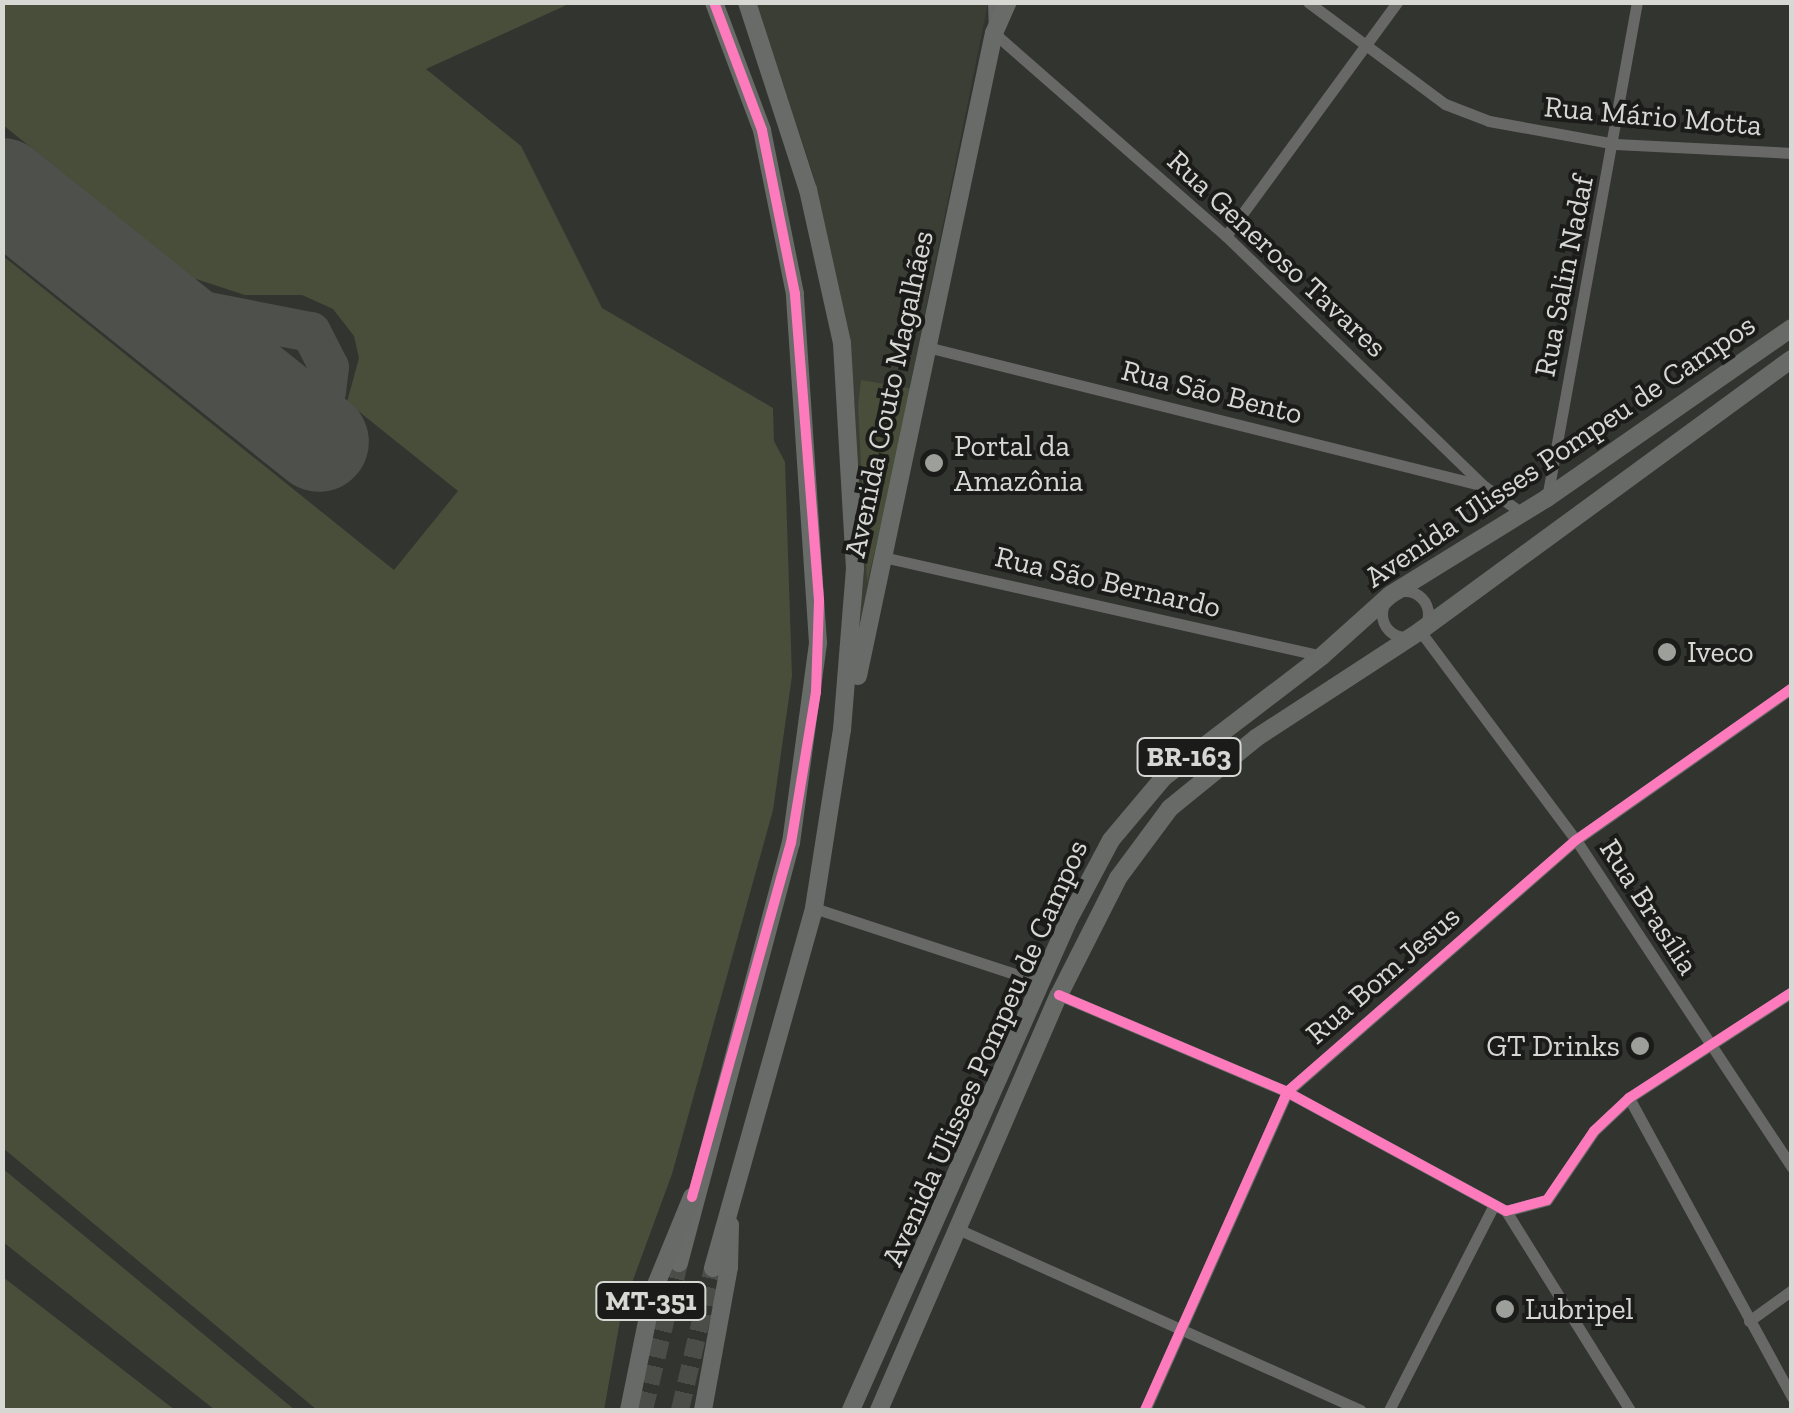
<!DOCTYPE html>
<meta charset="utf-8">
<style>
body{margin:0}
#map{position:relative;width:1794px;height:1413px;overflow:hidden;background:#323430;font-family:"Zilla Slab",serif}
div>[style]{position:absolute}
.built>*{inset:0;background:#3b3e34}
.green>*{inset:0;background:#484e3a}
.taxiway>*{height:40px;margin:-20px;padding:0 20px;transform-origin:20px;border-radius:20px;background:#4e504c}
.runway>*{height:100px;margin:-50px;padding:0 50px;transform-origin:50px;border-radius:50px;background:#4e504c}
.secondary-tunnel>*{height:18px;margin-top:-9px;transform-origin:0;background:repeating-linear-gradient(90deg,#4b4d49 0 18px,transparent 0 27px)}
.street>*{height:11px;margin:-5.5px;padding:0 5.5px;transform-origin:5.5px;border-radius:5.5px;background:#686967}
.street>.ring{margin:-5.5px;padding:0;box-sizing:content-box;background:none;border:11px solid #686967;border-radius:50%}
.secondary>*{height:18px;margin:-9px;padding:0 9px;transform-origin:9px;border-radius:9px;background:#696b68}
.primary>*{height:18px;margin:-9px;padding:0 9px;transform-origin:9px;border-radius:9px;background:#686a67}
.cycleway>*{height:10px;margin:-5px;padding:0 5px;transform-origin:5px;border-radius:5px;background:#fd7abc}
.dots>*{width:28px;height:28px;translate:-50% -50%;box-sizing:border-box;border:5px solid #1b1c19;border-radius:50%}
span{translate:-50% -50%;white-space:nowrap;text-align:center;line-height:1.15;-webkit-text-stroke:8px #1b1c19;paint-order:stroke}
.shield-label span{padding:2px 8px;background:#1b1c19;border:2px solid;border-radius:8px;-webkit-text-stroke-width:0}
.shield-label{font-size:28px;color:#d7d8d4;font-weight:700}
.street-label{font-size:30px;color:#d7d8d4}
.poi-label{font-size:30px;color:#d7d8d4}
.left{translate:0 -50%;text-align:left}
.right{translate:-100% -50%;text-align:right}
.frame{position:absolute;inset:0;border:5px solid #d7d8d4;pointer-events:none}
</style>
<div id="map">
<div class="built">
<i style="clip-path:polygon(756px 3px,988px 3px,861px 628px,855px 408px,845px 327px,814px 177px)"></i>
</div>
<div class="green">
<i style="clip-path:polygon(3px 2px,571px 3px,426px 69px,521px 146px,602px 308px,773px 408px,774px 441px,785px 462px,792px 676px,773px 810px,672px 1174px,622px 1310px,604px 1410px,317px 1410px,3px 1148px,3px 256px,394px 570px,458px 491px,347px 402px,359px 358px,354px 336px,333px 309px,302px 295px,245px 295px,193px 278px,3px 125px)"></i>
<i style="clip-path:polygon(861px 380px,914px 389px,867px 583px,858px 405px)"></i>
<i style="clip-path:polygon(2px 1168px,173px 1309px,295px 1410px,215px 1410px,3px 1242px)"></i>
<i style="clip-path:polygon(2px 1277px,3px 1277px,175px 1410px,3px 1410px)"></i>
</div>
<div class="taxiway">
<i style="left:113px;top:277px;width:80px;rotate:22.7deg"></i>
<i style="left:187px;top:308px;width:126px;rotate:11deg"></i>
<i style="left:311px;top:332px;width:39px;rotate:63deg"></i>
<i style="left:329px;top:367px;width:24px;rotate:97deg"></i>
<i style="left:326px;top:391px;width:45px;rotate:126.9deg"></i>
</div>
<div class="runway">
<i style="left:2px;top:188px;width:406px;rotate:38.7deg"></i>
</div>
<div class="secondary-tunnel">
<i style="left:644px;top:1410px;width:151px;rotate:-76.6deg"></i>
<i style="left:680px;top:1410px;width:146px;rotate:-76.9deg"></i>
</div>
<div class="street">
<i style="left:993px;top:2px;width:31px;rotate:88deg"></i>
<i style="left:994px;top:33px;width:308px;rotate:41.2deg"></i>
<i style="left:1226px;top:236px;width:359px;rotate:44.1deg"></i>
<i style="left:1484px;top:486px;width:47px;rotate:35.4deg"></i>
<i style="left:1308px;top:2px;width:171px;rotate:36.7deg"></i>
<i style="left:1445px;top:104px;width:47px;rotate:21.1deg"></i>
<i style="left:1489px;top:121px;width:128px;rotate:10.3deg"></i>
<i style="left:1615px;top:144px;width:177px;rotate:2.9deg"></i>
<i style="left:1226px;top:236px;width:290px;rotate:-53.8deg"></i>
<i style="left:927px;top:347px;width:571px;rotate:13.99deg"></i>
<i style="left:1547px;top:498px;width:504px;rotate:-79.72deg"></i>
<i style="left:883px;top:557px;width:450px;rotate:12.7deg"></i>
<i class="ring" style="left:1382px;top:591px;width:35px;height:35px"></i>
<i style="left:1420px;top:631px;width:261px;rotate:53.3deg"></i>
<i style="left:1576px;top:840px;width:392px;rotate:56.6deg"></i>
<i style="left:814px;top:908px;width:240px;rotate:18.2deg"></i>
<i style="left:1059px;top:995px;width:248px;rotate:23deg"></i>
<i style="left:1287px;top:1092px;width:249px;rotate:28.5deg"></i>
<i style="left:1506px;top:1211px;width:42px;rotate:-15deg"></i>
<i style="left:1547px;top:1200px;width:83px;rotate:-55.7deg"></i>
<i style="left:1594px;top:1131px;width:48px;rotate:-43.3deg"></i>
<i style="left:1629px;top:1098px;width:194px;rotate:-33deg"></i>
<i style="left:1629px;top:1098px;width:341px;rotate:61.4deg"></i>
<i style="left:1506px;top:1211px;width:234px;rotate:58.1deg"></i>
<i style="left:960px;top:1230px;width:439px;rotate:24.2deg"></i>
<i style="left:1749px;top:1321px;width:53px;rotate:-35.8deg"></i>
<i style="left:1145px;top:1410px;width:348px;rotate:-65.9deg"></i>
<i style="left:1287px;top:1092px;width:383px;rotate:-41.1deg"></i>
<i style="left:1576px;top:840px;width:264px;rotate:-35.1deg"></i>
<i style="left:1389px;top:1410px;width:230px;rotate:-62.9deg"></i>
</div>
<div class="secondary">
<i style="left:858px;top:676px;width:657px;rotate:-78.06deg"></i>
<i style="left:994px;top:33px;width:34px;rotate:-66deg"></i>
<i style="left:679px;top:1263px;width:435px;rotate:-75.1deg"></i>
<i style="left:791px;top:843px;width:202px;rotate:-82.3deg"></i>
<i style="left:818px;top:643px;width:350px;rotate:-93.8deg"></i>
<i style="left:795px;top:294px;width:167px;rotate:-101.4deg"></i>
<i style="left:762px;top:130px;width:137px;rotate:-110.6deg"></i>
<i style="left:713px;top:1268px;width:374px;rotate:-74.3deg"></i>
<i style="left:814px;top:908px;width:180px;rotate:-81.1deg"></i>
<i style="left:842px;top:730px;width:162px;rotate:-85.4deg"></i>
<i style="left:855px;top:569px;width:226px;rotate:-93.3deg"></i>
<i style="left:842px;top:343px;width:157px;rotate:-102.5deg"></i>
<i style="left:808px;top:190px;width:198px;rotate:-108deg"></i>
</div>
<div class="primary">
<i style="left:629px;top:1410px;width:120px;rotate:-78.5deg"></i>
<i style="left:653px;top:1292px;width:103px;rotate:-67.7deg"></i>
<i style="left:703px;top:1410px;width:145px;rotate:-79.7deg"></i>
<i style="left:729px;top:1267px;width:42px;rotate:-88.6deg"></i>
<i style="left:851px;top:1410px;width:537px;rotate:-66.06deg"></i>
<i style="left:1069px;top:919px;width:89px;rotate:-62deg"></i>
<i style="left:1111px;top:840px;width:82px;rotate:-49.9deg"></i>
<i style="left:1164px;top:777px;width:199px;rotate:-37.4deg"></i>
<i style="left:1322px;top:656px;width:91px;rotate:-41.9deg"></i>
<i style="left:1390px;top:595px;width:185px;rotate:-31.7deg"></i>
<i style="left:1547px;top:498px;width:298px;rotate:-34.8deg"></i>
<i style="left:879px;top:1410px;width:452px;rotate:-66.6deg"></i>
<i style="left:1059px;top:995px;width:131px;rotate:-63.2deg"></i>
<i style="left:1118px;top:878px;width:87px;rotate:-53.4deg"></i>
<i style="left:1170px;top:808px;width:111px;rotate:-39.1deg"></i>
<i style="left:1256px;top:738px;width:196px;rotate:-33.1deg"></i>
<i style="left:1420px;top:631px;width:461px;rotate:-36.2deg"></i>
</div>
<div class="cycleway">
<i style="left:1059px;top:995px;width:248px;rotate:23deg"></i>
<i style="left:1287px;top:1092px;width:249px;rotate:28.5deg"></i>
<i style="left:1506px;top:1211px;width:42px;rotate:-15deg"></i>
<i style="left:1547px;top:1200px;width:83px;rotate:-55.7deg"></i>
<i style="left:1594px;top:1131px;width:48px;rotate:-43.3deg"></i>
<i style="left:1629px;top:1098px;width:194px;rotate:-33deg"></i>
<i style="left:692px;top:1197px;width:368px;rotate:-74.4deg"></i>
<i style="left:791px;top:843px;width:153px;rotate:-80.6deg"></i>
<i style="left:816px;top:692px;width:92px;rotate:-88.1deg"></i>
<i style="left:819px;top:600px;width:307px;rotate:-94.5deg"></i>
<i style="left:795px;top:294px;width:167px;rotate:-101.4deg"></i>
<i style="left:762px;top:130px;width:137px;rotate:-110.6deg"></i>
<i style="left:1145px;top:1410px;width:348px;rotate:-65.9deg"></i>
<i style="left:1287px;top:1092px;width:383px;rotate:-41.1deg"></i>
<i style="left:1576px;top:840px;width:264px;rotate:-35.1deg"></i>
</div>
<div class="dots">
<i style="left:934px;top:463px;background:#9d9f9b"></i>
<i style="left:1667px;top:652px;background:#9d9f9b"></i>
<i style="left:1640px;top:1046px;background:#9d9f9b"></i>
<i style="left:1505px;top:1309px;background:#9d9f9b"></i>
</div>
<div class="shield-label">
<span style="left:1189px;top:757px">BR-163</span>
<span style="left:651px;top:1301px">MT-351</span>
</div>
<div class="street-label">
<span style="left:1653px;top:116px;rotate:5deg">Rua Mário Motta</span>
<span style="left:1277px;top:254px;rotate:43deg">Rua Generoso Tavares</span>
<span style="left:1564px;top:276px;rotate:-79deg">Rua Salin Nadaf</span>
<span style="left:1212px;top:392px;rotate:14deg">Rua São Bento</span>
<span style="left:889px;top:394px;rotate:-78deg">Avenida Couto Magalhães</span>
<span style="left:1560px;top:451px;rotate:-34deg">Avenida Ulisses Pompeu de Campos</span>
<span style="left:1108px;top:582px;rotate:13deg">Rua São Bernardo</span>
<span style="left:1649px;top:907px;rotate:57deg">Rua Brasília</span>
<span style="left:1383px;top:975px;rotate:-41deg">Rua Bom Jesus</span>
<span style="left:985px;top:1053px;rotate:-66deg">Avenida Ulisses Pompeu de Campos</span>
</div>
<div class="poi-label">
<span class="left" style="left:954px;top:463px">Portal da<br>Amazônia</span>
<span class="left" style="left:1687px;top:652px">Iveco</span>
<span class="right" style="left:1620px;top:1046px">GT Drinks</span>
<span class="left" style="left:1525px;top:1309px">Lubripel</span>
</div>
<div class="frame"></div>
</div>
